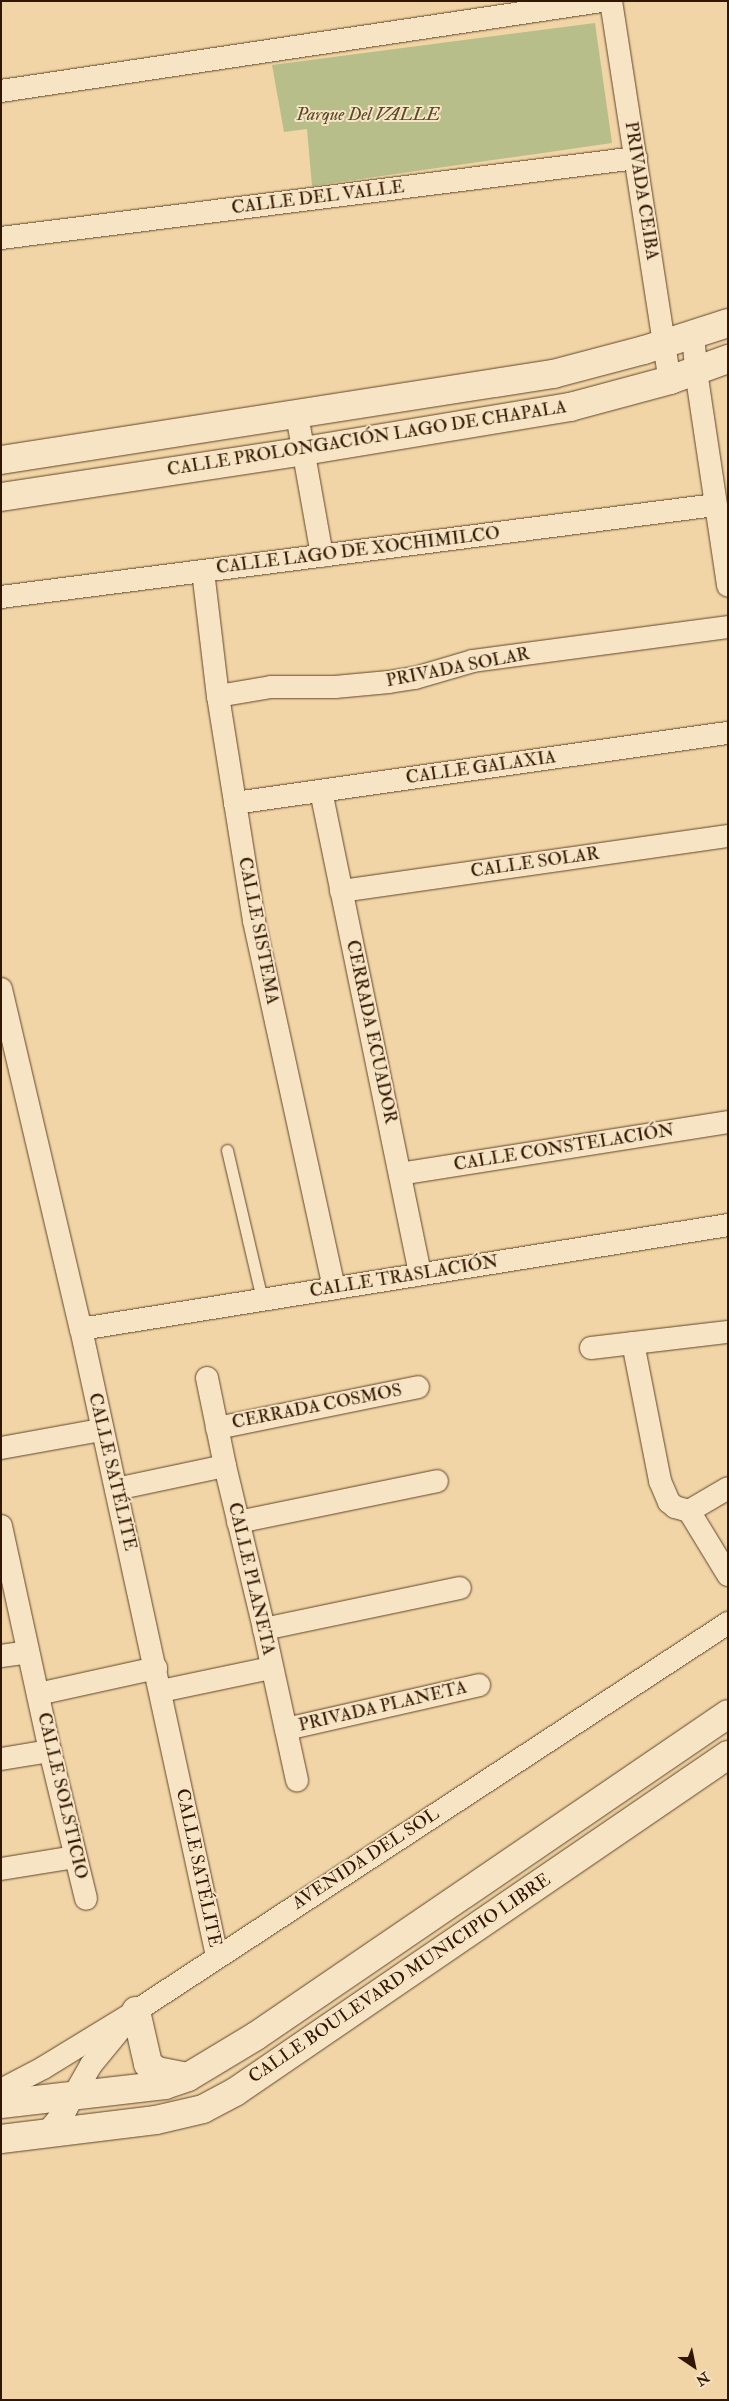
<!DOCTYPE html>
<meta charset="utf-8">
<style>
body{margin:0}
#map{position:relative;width:729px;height:2401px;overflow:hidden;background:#f1d5a6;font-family:"IM FELL Double Pica",serif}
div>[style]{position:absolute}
.green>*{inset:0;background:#b7be89}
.roads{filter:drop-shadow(0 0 1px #62462a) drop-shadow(0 0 1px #62462a)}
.service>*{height:11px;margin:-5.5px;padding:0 5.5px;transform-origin:5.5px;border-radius:5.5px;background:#f6e4c5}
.minor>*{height:22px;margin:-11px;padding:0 11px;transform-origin:11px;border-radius:11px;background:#f6e4c5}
.secondary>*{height:28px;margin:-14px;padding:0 14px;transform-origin:14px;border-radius:14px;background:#f6e4c5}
span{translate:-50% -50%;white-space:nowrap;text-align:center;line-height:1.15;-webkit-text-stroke:4px #f6e4c5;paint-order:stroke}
.park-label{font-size:18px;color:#5a4929;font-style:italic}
.street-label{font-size:18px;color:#321700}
.frame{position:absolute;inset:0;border:2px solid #321700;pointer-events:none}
.north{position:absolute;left:669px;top:2341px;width:50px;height:50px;-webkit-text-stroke:4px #f6e4c5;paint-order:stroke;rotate:146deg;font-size:14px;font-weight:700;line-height:20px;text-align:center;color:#321700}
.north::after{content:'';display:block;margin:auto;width:18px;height:22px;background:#321700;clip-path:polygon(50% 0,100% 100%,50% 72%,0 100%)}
</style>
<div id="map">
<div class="green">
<i style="clip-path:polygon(595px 23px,612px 143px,312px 186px,307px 129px,284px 132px,272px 65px)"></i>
</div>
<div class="roads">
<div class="service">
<i style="left:227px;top:1150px;width:153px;rotate:76.8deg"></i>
</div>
<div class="minor">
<i style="left:611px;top:1px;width:384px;rotate:81.2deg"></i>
<i style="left:1px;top:91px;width:608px;rotate:-8.52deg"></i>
<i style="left:1px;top:238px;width:640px;rotate:-7.18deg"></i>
<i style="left:693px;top:334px;width:37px;rotate:85deg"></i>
<i style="left:696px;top:371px;width:217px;rotate:81.5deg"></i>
<i style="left:297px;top:415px;width:143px;rotate:79.9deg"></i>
<i style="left:203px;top:571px;width:126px;rotate:83.2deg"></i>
<i style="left:218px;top:696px;width:228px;rotate:80.9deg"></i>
<i style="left:254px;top:921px;width:376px;rotate:77.7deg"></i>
<i style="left:1px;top:597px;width:720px;rotate:-7.34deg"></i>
<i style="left:218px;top:696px;width:54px;rotate:-9.6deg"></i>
<i style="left:271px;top:687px;width:64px"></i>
<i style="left:335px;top:687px;width:54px;rotate:-5.3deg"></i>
<i style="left:389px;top:682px;width:26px;rotate:-9deg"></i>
<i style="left:415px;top:678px;width:60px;rotate:-16.3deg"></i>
<i style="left:473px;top:661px;width:257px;rotate:-7.6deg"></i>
<i style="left:321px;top:791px;width:493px;rotate:78.4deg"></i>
<i style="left:235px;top:803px;width:498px;rotate:-8.1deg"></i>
<i style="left:341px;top:891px;width:391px;rotate:-8.1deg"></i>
<i style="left:1px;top:989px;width:349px;rotate:76.8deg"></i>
<i style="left:81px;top:1329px;width:642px;rotate:77.76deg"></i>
<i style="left:400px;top:1174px;width:332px;rotate:-9deg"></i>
<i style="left:81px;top:1329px;width:655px;rotate:-9.13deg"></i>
<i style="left:633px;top:1343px;width:141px;rotate:78.9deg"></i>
<i style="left:660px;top:1481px;width:23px;rotate:67deg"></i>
<i style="left:669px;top:1502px;width:8px;rotate:40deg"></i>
<i style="left:675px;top:1507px;width:15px;rotate:16deg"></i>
<i style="left:689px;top:1511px;width:45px;rotate:-30.5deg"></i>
<i style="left:591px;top:1348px;width:138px;rotate:-6.7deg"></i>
<i style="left:207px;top:1378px;width:90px;rotate:78.4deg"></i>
<i style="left:225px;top:1466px;width:168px;rotate:76.5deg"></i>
<i style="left:264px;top:1629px;width:155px;rotate:77.7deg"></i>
<i style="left:217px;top:1428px;width:205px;rotate:-11.5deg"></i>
<i style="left:1px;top:1448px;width:102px;rotate:-10.2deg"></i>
<i style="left:116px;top:1489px;width:111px;rotate:-11.9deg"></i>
<i style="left:689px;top:1511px;width:75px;rotate:58.6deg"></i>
<i style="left:238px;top:1522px;width:203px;rotate:-11.6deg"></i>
<i style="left:1px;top:1526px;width:230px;rotate:77.7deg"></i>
<i style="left:50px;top:1751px;width:152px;rotate:76.3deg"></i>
<i style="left:264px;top:1629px;width:200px;rotate:-11.8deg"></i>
<i style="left:1px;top:1656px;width:27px;rotate:-8deg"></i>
<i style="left:161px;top:1691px;width:112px;rotate:-11.8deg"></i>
<i style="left:38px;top:1694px;width:121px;rotate:-12.4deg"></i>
<i style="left:286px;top:1729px;width:198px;rotate:-12.8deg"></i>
<i style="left:1px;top:1759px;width:50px;rotate:-9.3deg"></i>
<i style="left:1px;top:1869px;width:74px;rotate:-9.3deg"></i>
<i style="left:1px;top:2090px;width:47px;rotate:-27.6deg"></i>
<i style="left:43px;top:2068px;width:109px;rotate:-31.5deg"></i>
<i style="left:136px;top:2011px;width:708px;rotate:-33.24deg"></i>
<i style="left:46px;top:2134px;width:32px;rotate:-51deg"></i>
<i style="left:66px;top:2109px;width:51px;rotate:-60.4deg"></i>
<i style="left:91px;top:2065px;width:52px;rotate:-50.5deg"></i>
</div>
<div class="secondary">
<i style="left:1px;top:460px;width:559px;rotate:-8.86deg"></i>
<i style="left:553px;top:374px;width:94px;rotate:-14.8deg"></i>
<i style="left:644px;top:350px;width:88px;rotate:-17.8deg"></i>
<i style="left:1px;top:497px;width:306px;rotate:-8.6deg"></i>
<i style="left:304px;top:451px;width:270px;rotate:-9.4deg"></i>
<i style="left:570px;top:407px;width:104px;rotate:-15.1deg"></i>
<i style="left:670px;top:380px;width:62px;rotate:-19.9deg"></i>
<i style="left:136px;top:2011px;width:54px;rotate:77.2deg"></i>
<i style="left:148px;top:2064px;width:11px;rotate:38deg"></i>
<i style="left:157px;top:2071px;width:31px;rotate:11deg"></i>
<i style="left:1px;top:2104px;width:165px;rotate:-6.6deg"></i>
<i style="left:165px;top:2085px;width:24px;rotate:-19deg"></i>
<i style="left:188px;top:2077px;width:79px;rotate:-31.1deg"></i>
<i style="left:256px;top:2036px;width:571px;rotate:-34.3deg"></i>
<i style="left:1px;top:2139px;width:156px;rotate:-7deg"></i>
<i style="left:156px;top:2120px;width:48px;rotate:-13.2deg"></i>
<i style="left:203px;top:2109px;width:36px;rotate:-28deg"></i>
<i style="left:235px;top:2092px;width:597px;rotate:-34.36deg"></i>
</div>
</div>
<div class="park-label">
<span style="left:368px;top:115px">Parque Del VALLE</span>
</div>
<div class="street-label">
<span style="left:641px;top:191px;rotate:81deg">PRIVADA CEIBA</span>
<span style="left:318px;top:198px;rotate:-7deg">CALLE DEL VALLE</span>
<span style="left:367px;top:439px;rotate:-9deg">CALLE PROLONGACIÓN LAGO DE CHAPALA</span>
<span style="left:358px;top:551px;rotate:-7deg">CALLE LAGO DE XOCHIMILCO</span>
<span style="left:458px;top:668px;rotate:-11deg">PRIVADA SOLAR</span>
<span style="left:481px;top:768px;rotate:-8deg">CALLE GALAXIA</span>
<span style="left:535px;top:863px;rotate:-8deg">CALLE SOLAR</span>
<span style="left:258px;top:931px;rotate:79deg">CALLE SISTEMA</span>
<span style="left:371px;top:1032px;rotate:78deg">CERRADA ECUADOR</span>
<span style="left:564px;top:1148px;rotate:-9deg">CALLE CONSTELACIÓN</span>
<span style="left:404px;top:1277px;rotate:-9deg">CALLE TRASLACIÓN</span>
<span style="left:317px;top:1407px;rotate:-11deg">CERRADA COSMOS</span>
<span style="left:112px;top:1472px;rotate:77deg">CALLE SATÉLITE</span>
<span style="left:251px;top:1579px;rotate:77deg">CALLE PLANETA</span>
<span style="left:383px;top:1707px;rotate:-13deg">PRIVADA PLANETA</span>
<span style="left:62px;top:1796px;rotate:77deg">CALLE SOLSTICIO</span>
<span style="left:366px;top:1859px;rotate:-33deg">AVENIDA DEL SOL</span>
<span style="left:198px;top:1868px;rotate:78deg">CALLE SATÉLITE</span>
<span style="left:400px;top:1979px;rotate:-34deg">CALLE BOULEVARD MUNICIPIO LIBRE</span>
</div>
<div class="frame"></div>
<div class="north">N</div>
</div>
